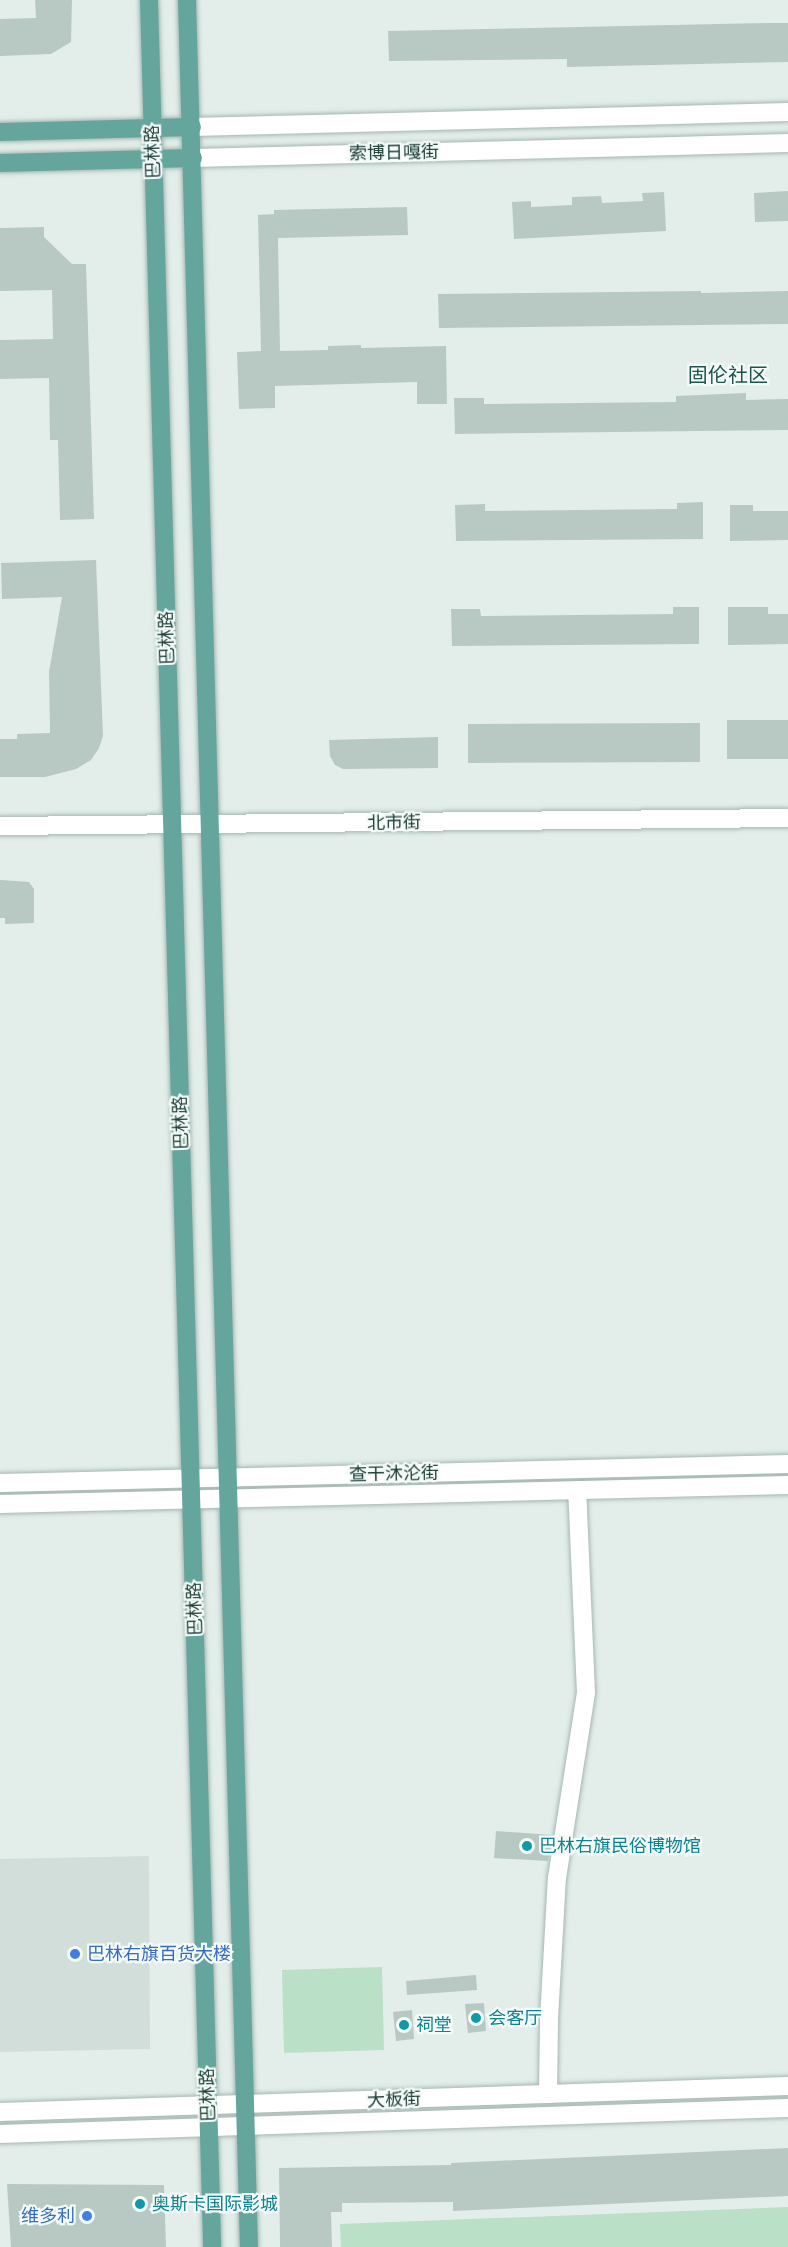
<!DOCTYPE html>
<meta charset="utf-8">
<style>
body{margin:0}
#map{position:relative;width:788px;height:2247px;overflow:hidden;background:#e3eeea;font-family:Raleway,"Noto Sans SC",sans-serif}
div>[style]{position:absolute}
.built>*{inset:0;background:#d1ded9}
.green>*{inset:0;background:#bae0c8}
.building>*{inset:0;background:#b8c9c3}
.roads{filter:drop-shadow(0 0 2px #a5b7b2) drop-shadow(0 0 2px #a5b7b2)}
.minor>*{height:18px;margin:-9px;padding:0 9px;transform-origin:9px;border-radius:9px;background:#fff}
.tertiary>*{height:18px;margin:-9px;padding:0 9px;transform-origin:9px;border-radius:9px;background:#fff}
.secondary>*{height:18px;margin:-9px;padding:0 9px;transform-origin:9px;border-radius:9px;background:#fff}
.primary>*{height:18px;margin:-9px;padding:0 9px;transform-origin:9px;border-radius:9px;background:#64a69c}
.dots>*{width:16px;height:16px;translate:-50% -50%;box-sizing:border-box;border:3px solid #f4faf7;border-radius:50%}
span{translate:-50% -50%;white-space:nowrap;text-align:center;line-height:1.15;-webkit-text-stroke:4.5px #f4faf7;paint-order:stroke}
.street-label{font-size:18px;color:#21413b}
.culture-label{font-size:18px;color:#0d838f}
.left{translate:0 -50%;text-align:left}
.shop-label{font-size:18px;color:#366cbe}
.right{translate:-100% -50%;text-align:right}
.neighbourhood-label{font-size:20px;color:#1b554c}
</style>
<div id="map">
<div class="built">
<i style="clip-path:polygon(149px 1856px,150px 2049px,0 2052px,0 1859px)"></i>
</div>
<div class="green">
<i style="clip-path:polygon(382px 1967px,384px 2050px,284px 2053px,282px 1970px)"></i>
<i style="clip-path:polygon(788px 2207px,788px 2247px,341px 2247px,340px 2224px)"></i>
</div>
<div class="building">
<i style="clip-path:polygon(35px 0,72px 0,71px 42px,51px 54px,0 56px,0 19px,36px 18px)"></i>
<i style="clip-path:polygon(768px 23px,788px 23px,788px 62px,567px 67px,567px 59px,389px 61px,388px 31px)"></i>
<i style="clip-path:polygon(788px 191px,788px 221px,755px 222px,754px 193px)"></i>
<i style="clip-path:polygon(664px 192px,666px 231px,514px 239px,512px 202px,531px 201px,531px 207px,572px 205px,572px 197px,601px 196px,602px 203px,643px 201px,642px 193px)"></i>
<i style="clip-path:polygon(407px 207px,408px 235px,278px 238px,280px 351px,328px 350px,328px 346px,361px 345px,361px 348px,446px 346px,447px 404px,417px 404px,417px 382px,275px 386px,275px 408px,239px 409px,237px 352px,261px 351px,258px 215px,274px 214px,274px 210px)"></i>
<i style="clip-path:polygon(44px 227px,44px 237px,72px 264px,86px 264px,94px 519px,60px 520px,58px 440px,50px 440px,49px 378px,0 379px,0 340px,53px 339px,52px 290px,0 291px,0 228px)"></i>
<i style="clip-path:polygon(701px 291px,701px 293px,788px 291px,788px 324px,439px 328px,438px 294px)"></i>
<i style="clip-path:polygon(746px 393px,746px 400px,788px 399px,788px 430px,455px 434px,454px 398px,484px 398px,484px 404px,676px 402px,676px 396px)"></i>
<i style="clip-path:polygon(703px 502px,703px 539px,456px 541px,455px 505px,485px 504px,485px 511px,677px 509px,677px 503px)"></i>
<i style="clip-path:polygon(730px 505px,753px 505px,753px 511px,788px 511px,788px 540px,730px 541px)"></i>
<i style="clip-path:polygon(96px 560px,103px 736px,99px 748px,91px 760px,76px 769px,45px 777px,0 777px,0 739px,17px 739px,17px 734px,50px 733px,49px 672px,62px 597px,2px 599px,1px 563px)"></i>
<i style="clip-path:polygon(673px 607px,699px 607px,699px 644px,452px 646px,451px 609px,480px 609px,481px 616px,673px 614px)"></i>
<i style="clip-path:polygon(728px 607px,768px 607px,768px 614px,788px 614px,788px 644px,728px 645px)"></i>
<i style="clip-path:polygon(727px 720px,788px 720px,788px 759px,727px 759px)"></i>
<i style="clip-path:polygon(700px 723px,700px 762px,468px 763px,468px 724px)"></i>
<i style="clip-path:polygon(438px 737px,438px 768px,343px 769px,335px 765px,330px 756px,329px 740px)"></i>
<i style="clip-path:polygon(0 880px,29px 882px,34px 889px,34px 923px,5px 924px,5px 918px,0 918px)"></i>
<i style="clip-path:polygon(496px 1831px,552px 1835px,548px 1861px,494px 1858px)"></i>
<i style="clip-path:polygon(476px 1975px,477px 1990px,407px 1995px,406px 1981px)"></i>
<i style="clip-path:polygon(484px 2003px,486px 2031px,468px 2033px,465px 2004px)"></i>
<i style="clip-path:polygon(412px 2010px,414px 2039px,396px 2041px,393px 2012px)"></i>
<i style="clip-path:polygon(788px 2148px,788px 2196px,453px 2211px,453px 2202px,342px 2203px,342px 2212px,331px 2212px,332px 2247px,280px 2247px,279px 2168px,451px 2165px,451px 2163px)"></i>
<i style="clip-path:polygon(7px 2184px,164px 2185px,166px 2247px,11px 2247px)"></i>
</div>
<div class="roads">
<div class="minor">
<i style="left:0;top:826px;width:788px;rotate:-0.58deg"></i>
<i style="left:548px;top:2094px;width:75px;rotate:-89.2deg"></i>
<i style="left:549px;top:2019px;width:141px;rotate:-86.8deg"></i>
<i style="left:557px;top:1878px;width:187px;rotate:-81.1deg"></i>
<i style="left:586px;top:1693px;width:203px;rotate:-92.5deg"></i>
</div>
<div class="tertiary">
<i style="left:192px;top:127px;width:596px;rotate:-1.44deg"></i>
<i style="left:193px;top:158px;width:595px;rotate:-1.44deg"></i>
<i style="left:0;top:1483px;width:788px;rotate:-1.38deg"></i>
<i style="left:0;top:1504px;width:788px;rotate:-1.38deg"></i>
</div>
<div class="secondary">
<i style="left:0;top:2112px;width:788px;rotate:-1.89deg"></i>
<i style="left:0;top:2134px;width:788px;rotate:-1.89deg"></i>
</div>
<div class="primary">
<i style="left:149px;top:0;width:2248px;rotate:88.39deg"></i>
<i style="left:187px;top:0;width:2248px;rotate:88.42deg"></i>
<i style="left:0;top:132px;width:192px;rotate:-1.5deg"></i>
<i style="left:0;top:163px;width:193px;rotate:-1.5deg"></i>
</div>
</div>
<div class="dots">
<i style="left:527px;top:1846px;background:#0f9aa8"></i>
<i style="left:75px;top:1954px;background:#3f7fe0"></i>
<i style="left:476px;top:2018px;background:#0f9aa8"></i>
<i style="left:404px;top:2025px;background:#0f9aa8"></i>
<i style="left:140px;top:2204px;background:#0f9aa8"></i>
<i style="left:87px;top:2216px;background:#3f7fe0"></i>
</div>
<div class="street-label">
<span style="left:153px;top:152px;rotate:-92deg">巴林路</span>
<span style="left:394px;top:153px;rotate:-1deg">索博日嘎街</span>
<span style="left:167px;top:638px;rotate:-92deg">巴林路</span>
<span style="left:394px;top:823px;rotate:-1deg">北市街</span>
<span style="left:181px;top:1123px;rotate:-92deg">巴林路</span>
<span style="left:394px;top:1474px;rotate:-1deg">查干沐沦街</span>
<span style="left:195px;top:1609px;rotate:-92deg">巴林路</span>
<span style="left:208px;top:2095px;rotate:-92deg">巴林路</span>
<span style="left:394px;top:2100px;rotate:-2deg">大板街</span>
</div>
<div class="culture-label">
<span class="left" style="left:539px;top:1846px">巴林右旗民俗博物馆</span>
<span class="left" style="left:488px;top:2018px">会客厅</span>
<span class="left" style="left:416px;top:2025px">祠堂</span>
<span class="left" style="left:152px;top:2204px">奥斯卡国际影城</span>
</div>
<div class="shop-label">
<span class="left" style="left:87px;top:1954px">巴林右旗百货大楼</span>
<span class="right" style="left:75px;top:2216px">维多利</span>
</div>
<div class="neighbourhood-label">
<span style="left:728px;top:375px">固伦社区</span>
</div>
</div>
